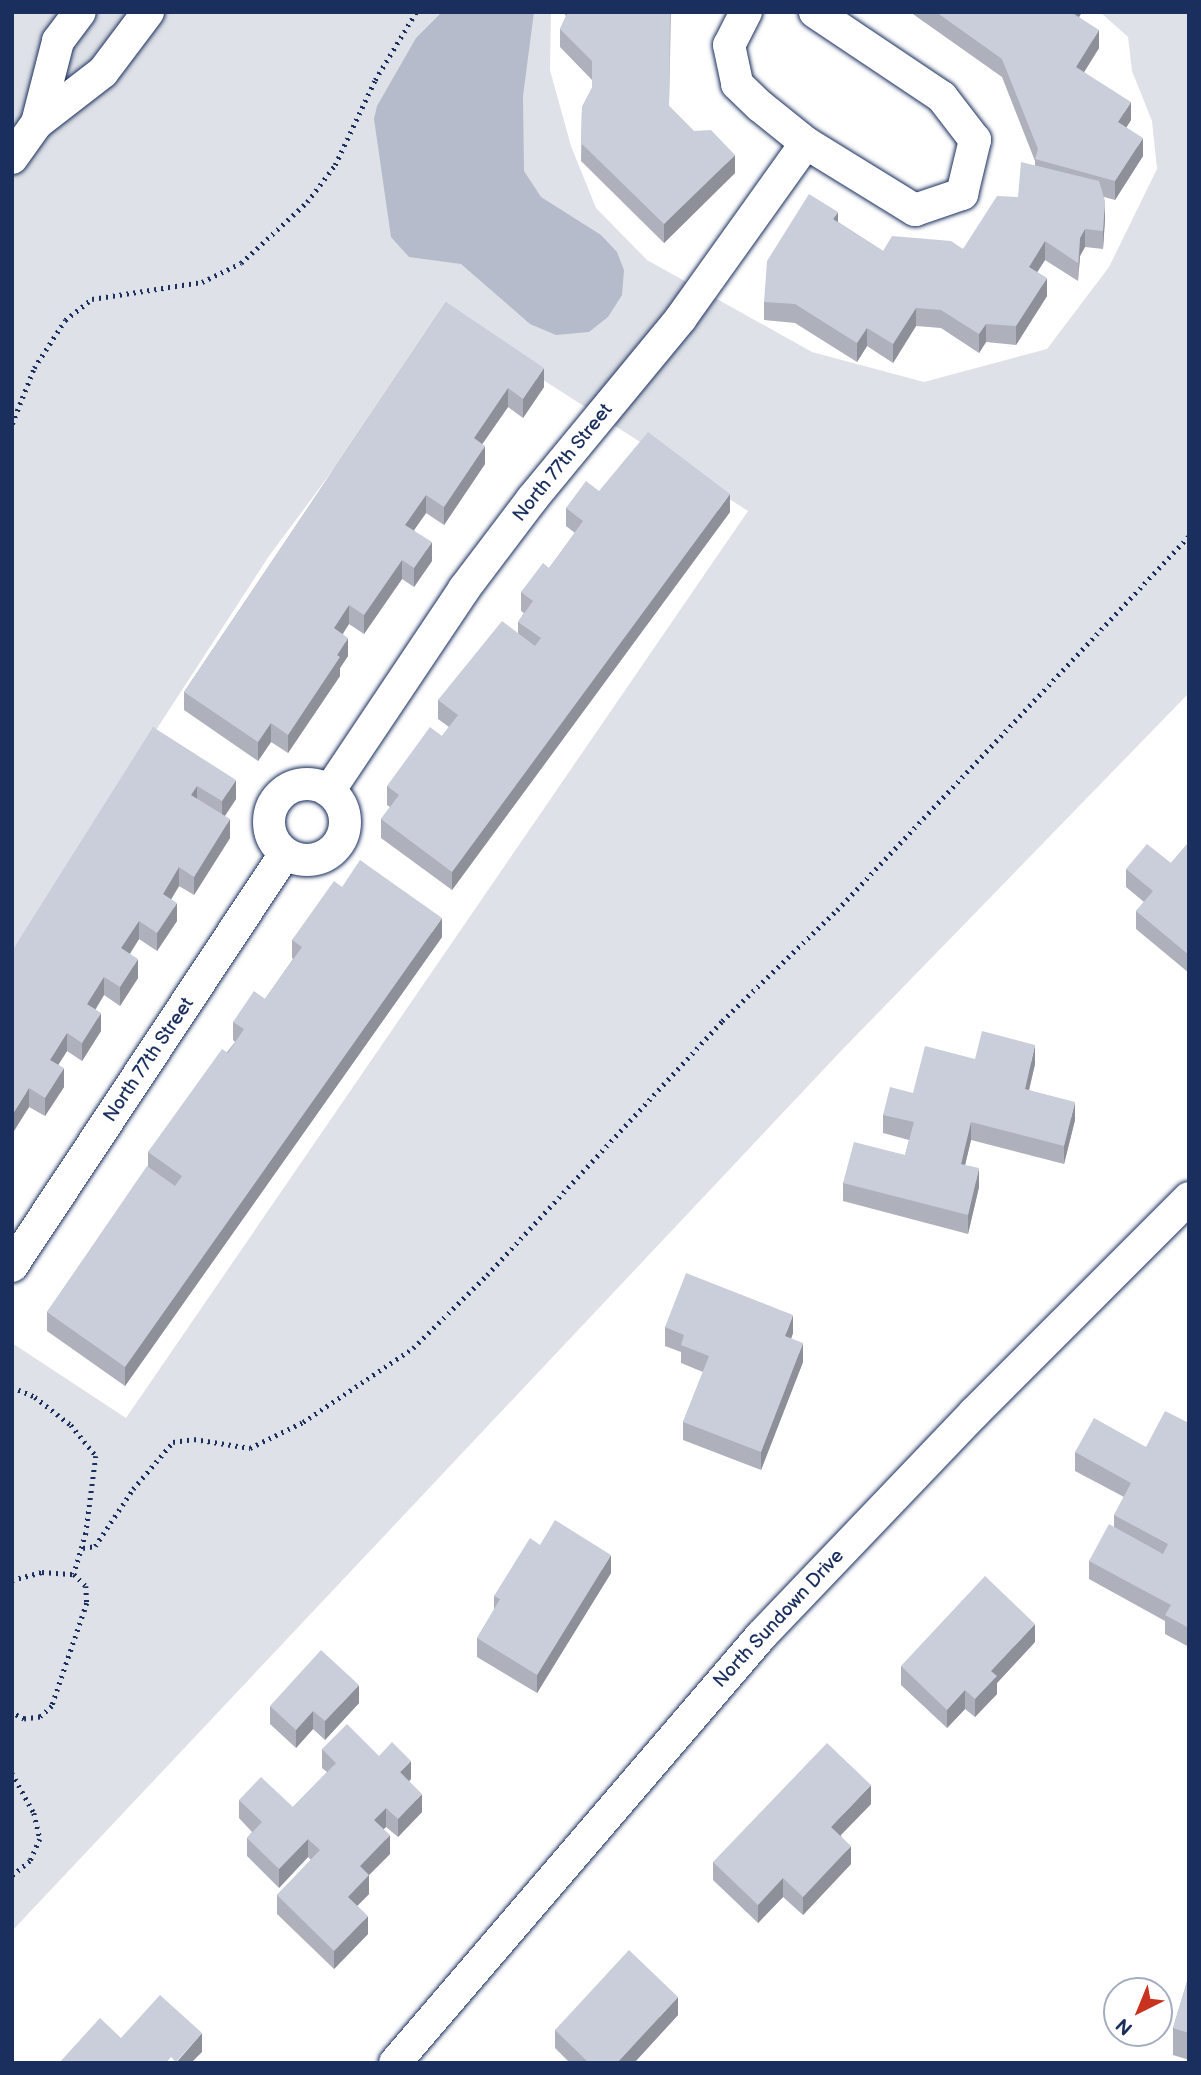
<!DOCTYPE html>
<style>
body{margin:0}
#map{position:relative;width:1201px;height:2075px;overflow:hidden;background:#fff;font-family:"Balsamiq Sans",sans-serif}
div>[style]{position:absolute}
.green>*{inset:0;background:#dee1e7}
.water>*{inset:0;background:#b5bbca}
.path>*{height:4.5px;margin-top:-2.25px;transform-origin:0;background:repeating-linear-gradient(90deg,#1b2f5e 0 2px,transparent 0 7px)}
.roads{filter:drop-shadow(0 0 2px #1b2f5e) drop-shadow(0 0 2px #1b2f5e)}
.minor>*{height:32px;margin:-16px;padding:0 16px;transform-origin:16px;border-radius:16px;background:#fff}
.minor>.ring{margin:-16px;padding:0;box-sizing:content-box;background:none;border:32px solid #fff;border-radius:50%}
.wall>*{inset:0;background:#aeb1bb}
.shaded-wall>*{inset:0;background:#8d9099}
.building>*{inset:0;background:#caceda}
span{translate:-50% -50%;white-space:nowrap;text-align:center;line-height:1.15;-webkit-text-stroke:5px #fff;paint-order:stroke}
.street-label{font-size:19px;color:#1b2f5e}
.frame{position:absolute;inset:0;border:14px solid #1b2f5e;pointer-events:none}
.north{position:absolute;left:1103px;top:1977px;width:70px;height:70px;box-sizing:border-box;background:#fff;border:2px solid #a4acbf;border-radius:50%;rotate:223deg;font-size:19px;font-weight:700;line-height:28px;text-align:center;color:#1b2f5e}
.north::after{content:'';display:block;margin:auto;width:24px;height:32px;background:#c8321e;clip-path:polygon(50% 0,100% 100%,50% 72%,0 100%)}
</style>
<div id="map">
<div class="green">
<i style="clip-path:polygon(12px 12px,551px 12px,550px 70px,571px 146px,596px 208px,647px 260px,812px 352px,924px 382px,1047px 349px,1109px 267px,1157px 169px,1152px 121px,1132px 71px,1128px 37px,1100px 12px,1189px 12px,1189px 693px,841px 1051px,12px 1931px,12px 1343px,126px 1418px,748px 511px,446px 318px,269px 556px,12px 952px)"></i>
</div>
<div class="water">
<i style="clip-path:polygon(442px 12px,534px 12px,523px 96px,524px 171px,541px 197px,601px 235px,617px 252px,624px 270px,622px 295px,608px 317px,589px 332px,556px 335px,530px 324px,461px 264px,409px 257px,391px 237px,374px 119px,377px 106px,416px 38px)"></i>
</div>
<div class="path">
<i style="left:12px;top:424px;width:60px;rotate:-68.6deg"></i>
<i style="left:34px;top:368px;width:57px;rotate:-57.1deg"></i>
<i style="left:65px;top:320px;width:34px;rotate:-38deg"></i>
<i style="left:92px;top:299px;width:111px;rotate:-8.8deg"></i>
<i style="left:202px;top:282px;width:43px;rotate:-26deg"></i>
<i style="left:241px;top:263px;width:90px;rotate:-42.7deg"></i>
<i style="left:307px;top:202px;width:46px;rotate:-52.9deg"></i>
<i style="left:335px;top:165px;width:94px;rotate:-64.8deg"></i>
<i style="left:375px;top:80px;width:79px;rotate:-58.9deg"></i>
<i style="left:12px;top:1387px;width:25px;rotate:23deg"></i>
<i style="left:35px;top:1397px;width:46px;rotate:37.9deg"></i>
<i style="left:71px;top:1425px;width:40px;rotate:51deg"></i>
<i style="left:96px;top:1456px;width:78px;rotate:97.4deg"></i>
<i style="left:86px;top:1533px;width:43px;rotate:106.3deg"></i>
<i style="left:83px;top:1548px;width:12px;rotate:-9deg"></i>
<i style="left:95px;top:1546px;width:69px;rotate:-56.3deg"></i>
<i style="left:133px;top:1489px;width:62px;rotate:-49.6deg"></i>
<i style="left:173px;top:1442px;width:21px;rotate:-8deg"></i>
<i style="left:194px;top:1439px;width:57px;rotate:9.1deg"></i>
<i style="left:250px;top:1448px;width:59px;rotate:-26.1deg"></i>
<i style="left:303px;top:1422px;width:133px;rotate:-33.9deg"></i>
<i style="left:413px;top:1348px;width:104px;rotate:-44.6deg"></i>
<i style="left:487px;top:1275px;width:346px;rotate:-47.2deg"></i>
<i style="left:722px;top:1021px;width:160px;rotate:-44deg"></i>
<i style="left:837px;top:910px;width:514px;rotate:-46.74deg"></i>
<i style="left:12px;top:1580px;width:31px;rotate:-15deg"></i>
<i style="left:42px;top:1572px;width:32px;rotate:4deg"></i>
<i style="left:74px;top:1574px;width:17px;rotate:45deg"></i>
<i style="left:86px;top:1586px;width:17px;rotate:87deg"></i>
<i style="left:87px;top:1603px;width:109px;rotate:108.8deg"></i>
<i style="left:52px;top:1706px;width:16px;rotate:137deg"></i>
<i style="left:40px;top:1717px;width:16px;rotate:173deg"></i>
<i style="left:24px;top:1719px;width:13px;rotate:-153deg"></i>
<i style="left:12px;top:1773px;width:46px;rotate:61.2deg"></i>
<i style="left:34px;top:1813px;width:27px;rotate:77deg"></i>
<i style="left:40px;top:1839px;width:24px;rotate:114deg"></i>
<i style="left:30px;top:1861px;width:23px;rotate:140deg"></i>
</div>
<div class="roads">
<div class="minor">
<i style="left:746px;top:12px;width:37px;rotate:117deg"></i>
<i style="left:729px;top:45px;width:40px;rotate:78deg"></i>
<i style="left:737px;top:84px;width:32px;rotate:44deg"></i>
<i style="left:760px;top:106px;width:59px;rotate:38.8deg"></i>
<i style="left:806px;top:143px;width:128px;rotate:31.6deg"></i>
<i style="left:915px;top:210px;width:50px;rotate:-18.8deg"></i>
<i style="left:962px;top:194px;width:56px;rotate:-76.5deg"></i>
<i style="left:975px;top:140px;width:54px;rotate:-127.5deg"></i>
<i style="left:942px;top:97px;width:153px;rotate:-146.2deg"></i>
<i style="left:37px;top:123px;width:85px;rotate:-75.6deg"></i>
<i style="left:58px;top:41px;width:36px;rotate:-53deg"></i>
<i style="left:12px;top:158px;width:43px;rotate:-54.5deg"></i>
<i style="left:37px;top:123px;width:83px;rotate:-37.7deg"></i>
<i style="left:103px;top:72px;width:75px;rotate:-53.1deg"></i>
<i class="ring" style="left:269px;top:784px;width:44px;height:44px"></i>
<i style="left:329px;top:791px;width:243px;rotate:-56.2deg"></i>
<i style="left:464px;top:589px;width:113px;rotate:-52.9deg"></i>
<i style="left:532px;top:499px;width:234px;rotate:-50.5deg"></i>
<i style="left:681px;top:318px;width:215px;rotate:-54.5deg"></i>
<i style="left:12px;top:1266px;width:495px;rotate:-56.5deg"></i>
<i style="left:395px;top:2063px;width:562px;rotate:-49.4deg"></i>
<i style="left:761px;top:1636px;width:308px;rotate:-46.3deg"></i>
<i style="left:974px;top:1413px;width:304px;rotate:-45deg"></i>
</div>
</div>
<div class="wall">
<i style="clip-path:polygon(563px 12px,671px 12px,669px 106px,735px 173px,664px 243px,581px 161px,582px 107px,592px 88px,592px 80px,560px 47px,560px 29px,566px 16px)"></i>
<i style="clip-path:polygon(910px 12px,1082px 12px,1079px 17px,1099px 48px,1084px 72px,1131px 120px,1126px 127px,1143px 156px,1115px 200px,1104px 197px,1105px 219px,1103px 249px,1085px 247px,1080px 256px,1078px 281px,1045px 260px,1037px 272px,1047px 296px,1016px 345px,986px 342px,979px 353px,941px 328px,916px 326px,893px 363px,867px 346px,857px 362px,795px 323px,764px 320px,764px 302px,838px 222px,883px 251px,963px 249px,1018px 197px,1035px 166px,1035px 161px,1002px 77px)"></i>
<i style="clip-path:polygon(446px 302px,544px 387px,523px 418px,508px 407px,482px 444px,485px 464px,444px 525px,426px 513px,414px 530px,432px 561px,414px 587px,402px 579px,364px 634px,349px 624px,343px 634px,348px 656px,340px 668px,340px 676px,288px 753px,271px 742px,258px 761px,184px 710px,184px 692px)"></i>
<i style="clip-path:polygon(599px 491px,730px 512px,452px 890px,381px 838px,381px 819px,390px 807px,387px 805px,387px 786px,442px 736px,449px 727px,438px 719px,438px 700px,518px 633px,518px 622px,524px 613px,521px 611px,521px 592px,549px 568px,575px 533px,566px 526px,566px 508px)"></i>
<i style="clip-path:polygon(153px 727px,236px 799px,225px 816px,230px 838px,194px 895px,179px 886px,171px 899px,177px 921px,157px 951px,139px 939px,130px 954px,138px 978px,120px 1006px,104px 995px,96px 1009px,101px 1031px,82px 1061px,67px 1051px,58px 1065px,64px 1087px,45px 1116px,29px 1107px,12px 1134px)"></i>
<i style="clip-path:polygon(1189px 842px,1189px 973px,1136px 929px,1136px 911px,1144px 902px,1126px 887px,1126px 869px,1171px 863px)"></i>
<i style="clip-path:polygon(342px 887px,442px 937px,125px 1386px,47px 1331px,47px 1312px,148px 1167px,148px 1152px,235px 1042px,233px 1040px,233px 1022px,265px 999px,293px 959px,292px 958px,292px 940px)"></i>
<i style="clip-path:polygon(975px 1059px,1035px 1064px,1029px 1090px,1075px 1120px,1064px 1164px,971px 1140px,965px 1165px,979px 1187px,968px 1234px,843px 1201px,843px 1183px,905px 1155px,909px 1140px,883px 1133px,883px 1115px,913px 1093px)"></i>
<i style="clip-path:polygon(665px 1327px,793px 1333px,791px 1339px,803px 1362px,761px 1470px,683px 1440px,683px 1422px,703px 1372px,681px 1363px,681px 1352px,665px 1346px)"></i>
<i style="clip-path:polygon(1189px 1423px,1189px 1647px,1165px 1634px,1165px 1621px,1089px 1579px,1089px 1561px,1114px 1527px,1114px 1515px,1124px 1497px,1075px 1471px,1075px 1452px,1146px 1447px)"></i>
<i style="clip-path:polygon(540px 1545px,611px 1573px,537px 1693px,477px 1657px,477px 1638px,494px 1610px,494px 1596px)"></i>
<i style="clip-path:polygon(1035px 1642px,997px 1683px,997px 1694px,975px 1717px,965px 1709px,947px 1728px,901px 1685px,901px 1666px)"></i>
<i style="clip-path:polygon(359px 1703px,325px 1740px,313px 1729px,296px 1748px,270px 1724px,270px 1706px)"></i>
<i style="clip-path:polygon(322px 1749px,379px 1756px,411px 1779px,409px 1781px,422px 1812px,398px 1837px,386px 1827px,383px 1829px,390px 1854px,369px 1875px,369px 1894px,357px 1906px,368px 1934px,334px 1969px,277px 1914px,277px 1895px,311px 1860px,308px 1857px,279px 1888px,247px 1856px,247px 1838px,252px 1832px,239px 1818px,239px 1800px,293px 1807px,327px 1772px,322px 1768px)"></i>
<i style="clip-path:polygon(871px 1804px,841px 1835px,851px 1864px,803px 1915px,783px 1897px,758px 1923px,713px 1880px,713px 1862px)"></i>
<i style="clip-path:polygon(1189px 1975px,1189px 2060px,1173px 2055px,1173px 2028px)"></i>
<i style="clip-path:polygon(678px 2015px,634px 2063px,570px 2063px,555px 2048px,555px 2030px)"></i>
</div>
<div class="shaded-wall">
<i style="clip-path:polygon(1071px 12px,1082px 12px,1071px 30px)"></i>
<i style="clip-path:polygon(1099px 30px,1099px 48px,1076px 85px,1076px 67px)"></i>
<i style="clip-path:polygon(1131px 102px,1131px 120px,1118px 141px,1118px 122px)"></i>
<i style="clip-path:polygon(1143px 138px,1143px 156px,1115px 200px,1115px 181px)"></i>
<i style="clip-path:polygon(735px 155px,735px 173px,664px 243px,664px 224px)"></i>
<i style="clip-path:polygon(1105px 201px,1105px 219px,1103px 249px,1103px 231px)"></i>
<i style="clip-path:polygon(838px 212px,838px 231px,833px 219px)"></i>
<i style="clip-path:polygon(1085px 229px,1085px 247px,1080px 256px,1078px 281px,1080px 238px)"></i>
<i style="clip-path:polygon(1045px 241px,1045px 260px,1029px 285px,1029px 267px)"></i>
<i style="clip-path:polygon(1047px 278px,1047px 296px,1016px 345px,1016px 326px)"></i>
<i style="clip-path:polygon(916px 308px,916px 326px,893px 363px,893px 344px)"></i>
<i style="clip-path:polygon(986px 324px,986px 342px,979px 353px,979px 334px)"></i>
<i style="clip-path:polygon(867px 328px,867px 346px,857px 362px,857px 343px)"></i>
<i style="clip-path:polygon(544px 368px,544px 387px,523px 418px,523px 399px)"></i>
<i style="clip-path:polygon(508px 388px,508px 407px,474px 456px,474px 438px)"></i>
<i style="clip-path:polygon(485px 446px,485px 464px,444px 525px,444px 507px)"></i>
<i style="clip-path:polygon(730px 494px,730px 512px,452px 890px,452px 872px)"></i>
<i style="clip-path:polygon(426px 495px,426px 513px,405px 543px,405px 525px)"></i>
<i style="clip-path:polygon(432px 542px,432px 561px,414px 587px,414px 568px)"></i>
<i style="clip-path:polygon(402px 560px,402px 579px,364px 634px,364px 615px)"></i>
<i style="clip-path:polygon(349px 605px,349px 624px,334px 646px,334px 628px)"></i>
<i style="clip-path:polygon(348px 638px,348px 656px,340px 668px,340px 676px,288px 753px,288px 735px)"></i>
<i style="clip-path:polygon(271px 723px,271px 742px,258px 761px,258px 742px)"></i>
<i style="clip-path:polygon(236px 780px,236px 799px,222px 820px,222px 801px)"></i>
<i style="clip-path:polygon(197px 786px,197px 804px,191px 795px)"></i>
<i style="clip-path:polygon(230px 819px,230px 838px,194px 895px,194px 877px)"></i>
<i style="clip-path:polygon(179px 867px,179px 886px,163px 913px,163px 894px)"></i>
<i style="clip-path:polygon(177px 903px,177px 921px,157px 951px,157px 933px)"></i>
<i style="clip-path:polygon(442px 918px,442px 937px,125px 1386px,125px 1367px)"></i>
<i style="clip-path:polygon(139px 921px,139px 939px,121px 967px,121px 948px)"></i>
<i style="clip-path:polygon(138px 959px,138px 978px,120px 1006px,120px 987px)"></i>
<i style="clip-path:polygon(104px 977px,104px 995px,87px 1022px,87px 1004px)"></i>
<i style="clip-path:polygon(101px 1013px,101px 1031px,82px 1061px,82px 1043px)"></i>
<i style="clip-path:polygon(67px 1033px,67px 1051px,50px 1078px,50px 1060px)"></i>
<i style="clip-path:polygon(1035px 1045px,1035px 1064px,1025px 1107px,1025px 1089px)"></i>
<i style="clip-path:polygon(64px 1068px,64px 1087px,45px 1116px,45px 1098px)"></i>
<i style="clip-path:polygon(29px 1088px,29px 1107px,12px 1134px,12px 1115px)"></i>
<i style="clip-path:polygon(1075px 1102px,1075px 1120px,1064px 1164px,1064px 1146px)"></i>
<i style="clip-path:polygon(971px 1122px,971px 1140px,961px 1182px,961px 1164px)"></i>
<i style="clip-path:polygon(979px 1168px,979px 1187px,968px 1234px,968px 1215px)"></i>
<i style="clip-path:polygon(793px 1315px,793px 1333px,785px 1355px,785px 1336px)"></i>
<i style="clip-path:polygon(803px 1343px,803px 1362px,761px 1470px,761px 1452px)"></i>
<i style="clip-path:polygon(611px 1555px,611px 1573px,537px 1693px,537px 1675px)"></i>
<i style="clip-path:polygon(1035px 1624px,1035px 1642px,997px 1683px,997px 1694px,975px 1717px,975px 1699px,991px 1671px)"></i>
<i style="clip-path:polygon(359px 1685px,359px 1703px,325px 1740px,325px 1721px)"></i>
<i style="clip-path:polygon(965px 1690px,965px 1709px,947px 1728px,947px 1710px)"></i>
<i style="clip-path:polygon(313px 1711px,313px 1729px,296px 1748px,296px 1730px)"></i>
<i style="clip-path:polygon(411px 1761px,411px 1779px,400px 1790px,400px 1772px)"></i>
<i style="clip-path:polygon(871px 1785px,871px 1804px,831px 1845px,831px 1827px)"></i>
<i style="clip-path:polygon(422px 1794px,422px 1812px,398px 1837px,398px 1819px)"></i>
<i style="clip-path:polygon(386px 1808px,386px 1827px,374px 1839px,374px 1820px)"></i>
<i style="clip-path:polygon(390px 1835px,390px 1854px,369px 1875px,369px 1894px,348px 1915px,348px 1897px,360px 1866px)"></i>
<i style="clip-path:polygon(308px 1839px,308px 1857px,279px 1888px,279px 1869px)"></i>
<i style="clip-path:polygon(851px 1846px,851px 1864px,803px 1915px,803px 1897px)"></i>
<i style="clip-path:polygon(783px 1878px,783px 1897px,758px 1923px,758px 1905px)"></i>
<i style="clip-path:polygon(368px 1916px,368px 1934px,334px 1969px,334px 1951px)"></i>
<i style="clip-path:polygon(678px 1997px,678px 2015px,634px 2063px,617px 2063px)"></i>
<i style="clip-path:polygon(202px 2033px,202px 2052px,191px 2063px,176px 2063px)"></i>
</div>
<div class="building">
<i style="clip-path:polygon(568px 12px,670px 12px,669px 106px,694px 131px,711px 130px,735px 155px,664px 224px,581px 143px,582px 107px,592px 88px,592px 61px,560px 29px)"></i>
<i style="clip-path:polygon(936px 12px,1071px 12px,1099px 30px,1076px 67px,1131px 102px,1118px 122px,1143px 138px,1115px 181px,1035px 159px,1038px 149px,1002px 59px)"></i>
<i style="clip-path:polygon(1021px 162px,1099px 181px,1105px 201px,1103px 231px,1085px 229px,1080px 238px,1078px 263px,1045px 241px,1029px 267px,1047px 278px,1016px 326px,986px 324px,979px 334px,941px 310px,916px 308px,893px 344px,867px 328px,857px 343px,795px 304px,764px 302px,767px 261px,809px 194px,838px 212px,833px 219px,883px 251px,892px 236px,951px 241px,963px 249px,997px 196px,1018px 197px)"></i>
<i style="clip-path:polygon(446px 302px,544px 368px,523px 399px,508px 388px,474px 438px,485px 446px,444px 507px,426px 495px,405px 525px,432px 542px,414px 568px,402px 560px,364px 615px,349px 605px,334px 628px,348px 638px,337px 655px,340px 657px,288px 735px,271px 723px,258px 742px,184px 692px)"></i>
<i style="clip-path:polygon(648px 432px,730px 494px,452px 872px,381px 819px,399px 795px,387px 786px,430px 727px,442px 736px,458px 715px,438px 700px,502px 621px,535px 646px,541px 638px,518px 622px,533px 601px,521px 592px,543px 563px,549px 568px,583px 521px,566px 508px,586px 481px,599px 491px)"></i>
<i style="clip-path:polygon(153px 727px,236px 780px,222px 801px,197px 786px,191px 795px,230px 819px,194px 877px,179px 867px,163px 894px,177px 903px,157px 933px,139px 921px,121px 948px,138px 959px,120px 987px,104px 977px,87px 1004px,101px 1013px,82px 1043px,67px 1033px,50px 1060px,64px 1068px,45px 1098px,29px 1088px,12px 1115px,12px 951px)"></i>
<i style="clip-path:polygon(1189px 842px,1189px 955px,1136px 911px,1153px 891px,1126px 869px,1147px 844px,1171px 863px)"></i>
<i style="clip-path:polygon(360px 860px,442px 918px,125px 1367px,47px 1312px,147px 1166px,175px 1186px,182px 1176px,148px 1152px,222px 1049px,228px 1053px,244px 1029px,233px 1022px,254px 991px,265px 999px,302px 947px,292px 940px,334px 881px,342px 887px)"></i>
<i style="clip-path:polygon(982px 1031px,1035px 1045px,1025px 1089px,1075px 1102px,1064px 1146px,971px 1122px,961px 1164px,979px 1168px,968px 1215px,843px 1183px,854px 1142px,905px 1155px,914px 1122px,883px 1115px,890px 1087px,913px 1093px,925px 1046px,975px 1059px)"></i>
<i style="clip-path:polygon(686px 1273px,793px 1315px,785px 1336px,803px 1343px,761px 1452px,683px 1422px,709px 1356px,681px 1345px,684px 1335px,665px 1327px)"></i>
<i style="clip-path:polygon(1165px 1411px,1189px 1423px,1189px 1628px,1165px 1615px,1171px 1605px,1089px 1561px,1109px 1524px,1163px 1554px,1168px 1544px,1114px 1515px,1131px 1483px,1075px 1452px,1094px 1418px,1146px 1447px)"></i>
<i style="clip-path:polygon(555px 1520px,611px 1555px,537px 1675px,477px 1638px,500px 1599px,494px 1596px,530px 1538px,540px 1545px)"></i>
<i style="clip-path:polygon(985px 1576px,1035px 1624px,991px 1671px,997px 1676px,975px 1699px,965px 1690px,947px 1710px,901px 1666px)"></i>
<i style="clip-path:polygon(321px 1650px,359px 1685px,325px 1721px,313px 1711px,296px 1730px,270px 1706px)"></i>
<i style="clip-path:polygon(347px 1724px,379px 1756px,392px 1742px,411px 1761px,400px 1772px,422px 1794px,398px 1819px,386px 1808px,374px 1820px,390px 1835px,360px 1866px,369px 1875px,348px 1897px,368px 1916px,334px 1951px,277px 1895px,320px 1850px,308px 1839px,279px 1869px,247px 1838px,262px 1822px,239px 1800px,261px 1777px,293px 1807px,336px 1763px,322px 1749px)"></i>
<i style="clip-path:polygon(827px 1743px,871px 1785px,831px 1827px,851px 1846px,803px 1897px,783px 1878px,758px 1905px,713px 1862px)"></i>
<i style="clip-path:polygon(629px 1950px,678px 1997px,617px 2063px,589px 2063px,555px 2030px)"></i>
<i style="clip-path:polygon(1189px 1975px,1189px 2033px,1173px 2028px)"></i>
<i style="clip-path:polygon(160px 1995px,202px 2033px,176px 2062px,171px 2057px,166px 2063px,59px 2063px,100px 2018px,121px 2038px)"></i>
</div>
<div class="street-label">
<span style="left:563px;top:463px;rotate:-51deg">North 77th Street</span>
<span style="left:149px;top:1060px;rotate:-56deg">North 77th Street</span>
<span style="left:779px;top:1619px;rotate:-47deg">North Sundown Drive</span>
</div>
<div class="frame"></div>
<div class="north">N</div>
</div>
